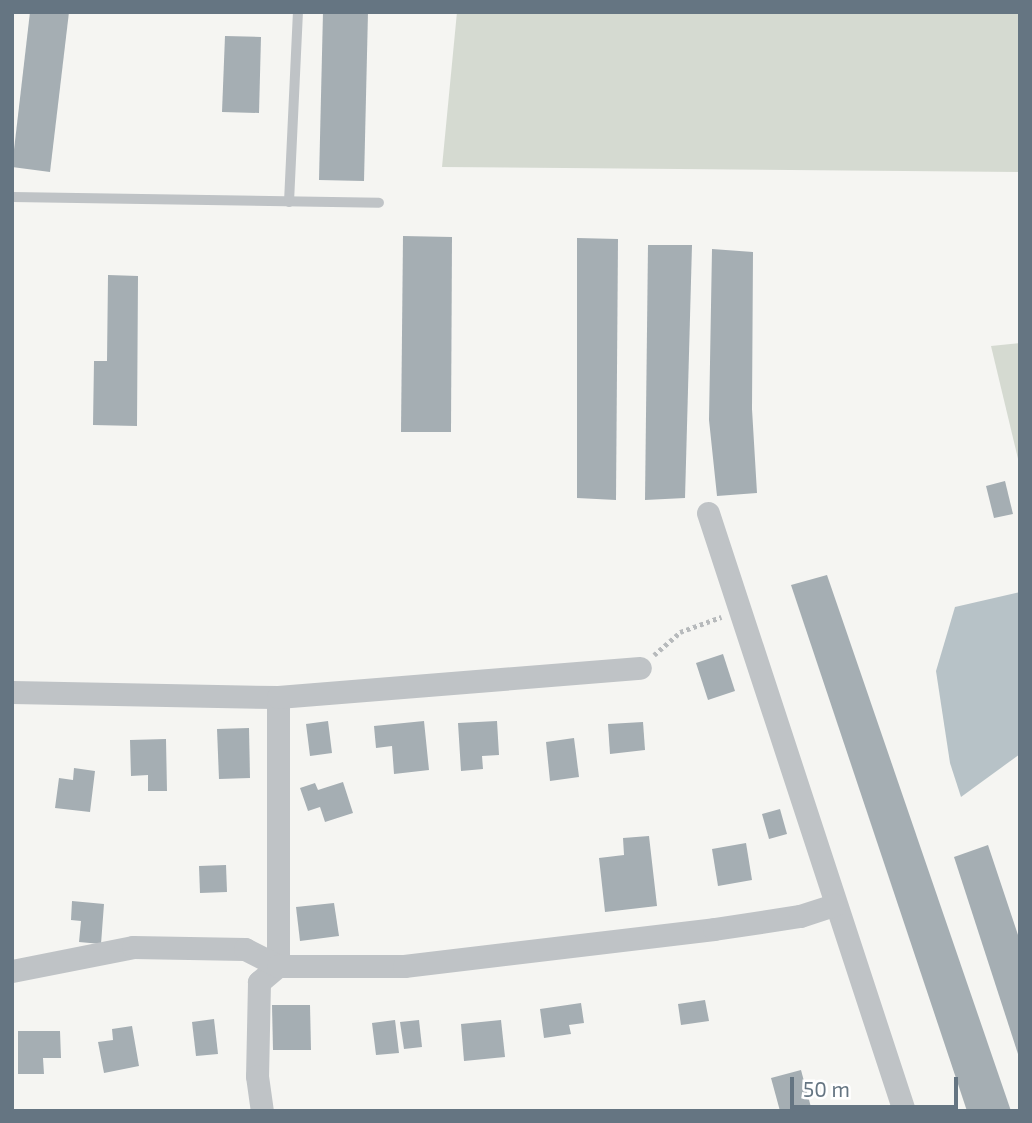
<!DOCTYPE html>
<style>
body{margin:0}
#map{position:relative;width:1032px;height:1123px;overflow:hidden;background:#f5f5f2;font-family:"Exo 2",sans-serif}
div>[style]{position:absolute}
.green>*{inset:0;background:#d5dad1}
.water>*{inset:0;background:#b7c2c7}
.building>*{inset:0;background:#a5aeb3}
.path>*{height:4.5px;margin-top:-2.25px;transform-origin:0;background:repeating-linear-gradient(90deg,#b7babc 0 3.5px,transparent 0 7px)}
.lane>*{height:10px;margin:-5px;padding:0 5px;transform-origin:5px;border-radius:5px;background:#bfc3c6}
.street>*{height:23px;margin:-11.5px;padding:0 11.5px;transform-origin:11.5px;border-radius:11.5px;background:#bfc3c6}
span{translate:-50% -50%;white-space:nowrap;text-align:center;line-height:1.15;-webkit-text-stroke:7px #fff;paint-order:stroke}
.frame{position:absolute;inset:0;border:14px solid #657582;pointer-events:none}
.scale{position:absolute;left:790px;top:1077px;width:168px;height:32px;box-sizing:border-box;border:4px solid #657582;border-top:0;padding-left:9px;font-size:21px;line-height:24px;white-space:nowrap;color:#657582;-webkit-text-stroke:5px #fff;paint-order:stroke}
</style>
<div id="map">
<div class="green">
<i style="clip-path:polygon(457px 12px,1020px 12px,1020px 172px,442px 167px)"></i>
<i style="clip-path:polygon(1020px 343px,1020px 463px,1019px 463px,991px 346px)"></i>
</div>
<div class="water">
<i style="clip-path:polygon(1020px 592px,1020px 754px,961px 797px,950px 763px,936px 671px,955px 607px)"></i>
</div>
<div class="building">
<i style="clip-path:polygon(30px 12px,69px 12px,50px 172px,12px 167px)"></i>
<i style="clip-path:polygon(323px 12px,368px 12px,364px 181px,319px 180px)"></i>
<i style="clip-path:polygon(225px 36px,261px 37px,259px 113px,222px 112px)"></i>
<i style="clip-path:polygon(403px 236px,452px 237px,451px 432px,401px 432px)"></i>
<i style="clip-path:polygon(577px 238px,618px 239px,616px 500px,577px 498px)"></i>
<i style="clip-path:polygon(648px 245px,692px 245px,685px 498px,645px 500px)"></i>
<i style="clip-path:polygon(712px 249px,753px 252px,752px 409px,757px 493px,717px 496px,709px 420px)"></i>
<i style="clip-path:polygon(108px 275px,138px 276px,137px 426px,93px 425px,94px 361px,107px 361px)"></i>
<i style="clip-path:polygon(1005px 481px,1013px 514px,994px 518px,986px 486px)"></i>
<i style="clip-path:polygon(827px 575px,1011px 1111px,967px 1111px,791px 585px)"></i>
<i style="clip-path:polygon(723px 654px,735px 691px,708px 700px,696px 663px)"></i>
<i style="clip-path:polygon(328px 721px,332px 753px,310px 756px,306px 724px)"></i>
<i style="clip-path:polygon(424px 721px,429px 770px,394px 774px,392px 746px,376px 748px,374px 726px)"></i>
<i style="clip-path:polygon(497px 721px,499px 755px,482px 756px,483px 769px,461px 771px,458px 723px)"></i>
<i style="clip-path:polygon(643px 722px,645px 750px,610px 754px,608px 724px)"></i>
<i style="clip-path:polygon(249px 728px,250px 778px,219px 779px,217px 729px)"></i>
<i style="clip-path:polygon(574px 738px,579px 777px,550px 781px,546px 742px)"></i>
<i style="clip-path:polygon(166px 739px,167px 791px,148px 791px,148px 775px,131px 776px,130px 740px)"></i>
<i style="clip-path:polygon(74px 768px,95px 771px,90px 812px,55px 808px,59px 778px,73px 780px)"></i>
<i style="clip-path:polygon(343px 782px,353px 813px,325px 822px,320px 807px,308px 811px,300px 788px,315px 783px,318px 790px)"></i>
<i style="clip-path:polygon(780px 809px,787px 834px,769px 839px,762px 814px)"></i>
<i style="clip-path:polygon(649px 836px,657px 906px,605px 912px,599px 858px,624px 855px,623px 838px)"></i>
<i style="clip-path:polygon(746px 843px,752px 880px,718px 886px,712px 849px)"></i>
<i style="clip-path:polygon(988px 845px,1020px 941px,1019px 1057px,954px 857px)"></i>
<i style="clip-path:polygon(226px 865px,227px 892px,200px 893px,199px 866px)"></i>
<i style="clip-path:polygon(72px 901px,104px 904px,101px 944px,79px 942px,81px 921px,71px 920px)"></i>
<i style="clip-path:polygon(334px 903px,339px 936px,300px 941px,296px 907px)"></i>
<i style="clip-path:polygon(705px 1000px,709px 1021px,681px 1025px,678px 1004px)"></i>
<i style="clip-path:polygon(581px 1003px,584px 1023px,569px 1025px,571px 1034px,544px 1038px,540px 1009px)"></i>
<i style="clip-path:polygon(272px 1005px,310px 1005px,311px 1050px,273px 1050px)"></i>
<i style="clip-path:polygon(214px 1019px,218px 1054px,196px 1056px,192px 1022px)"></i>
<i style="clip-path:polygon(395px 1020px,399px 1053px,376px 1055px,372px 1023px)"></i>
<i style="clip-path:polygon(419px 1020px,422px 1047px,404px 1049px,400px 1022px)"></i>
<i style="clip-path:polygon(501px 1020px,505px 1057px,464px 1061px,461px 1024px)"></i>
<i style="clip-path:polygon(132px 1026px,139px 1066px,104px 1073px,98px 1042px,113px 1040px,112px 1029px)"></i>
<i style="clip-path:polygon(18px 1031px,60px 1031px,61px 1058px,43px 1058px,44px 1074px,18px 1074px)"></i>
<i style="clip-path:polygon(801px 1070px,812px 1111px,780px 1111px,771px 1078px)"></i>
</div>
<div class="path">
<i style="left:654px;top:655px;width:35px;rotate:-41deg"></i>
<i style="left:680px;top:632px;width:44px;rotate:-20.1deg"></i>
</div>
<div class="lane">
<i style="left:12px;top:197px;width:367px;rotate:0.9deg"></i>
<i style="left:289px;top:202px;width:190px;rotate:-87.3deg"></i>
</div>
<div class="street">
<i style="left:708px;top:513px;width:629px;rotate:71.85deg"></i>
<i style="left:12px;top:692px;width:266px;rotate:1.1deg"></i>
<i style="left:278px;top:697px;width:269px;rotate:90deg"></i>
<i style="left:278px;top:966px;width:25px;rotate:140deg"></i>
<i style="left:259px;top:982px;width:94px;rotate:91.2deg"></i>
<i style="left:257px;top:1076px;width:35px;rotate:82deg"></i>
<i style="left:278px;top:697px;width:363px;rotate:-4.6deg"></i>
<i style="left:12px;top:971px;width:123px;rotate:-11.2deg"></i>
<i style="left:133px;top:947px;width:112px;rotate:1deg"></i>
<i style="left:245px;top:949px;width:37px;rotate:27deg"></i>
<i style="left:278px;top:966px;width:126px"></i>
<i style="left:404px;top:966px;width:312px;rotate:-6.8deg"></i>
<i style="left:714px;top:929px;width:87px;rotate:-8.6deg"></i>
<i style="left:800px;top:916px;width:36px;rotate:-18deg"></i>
</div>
<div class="frame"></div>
<div class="scale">50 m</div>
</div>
